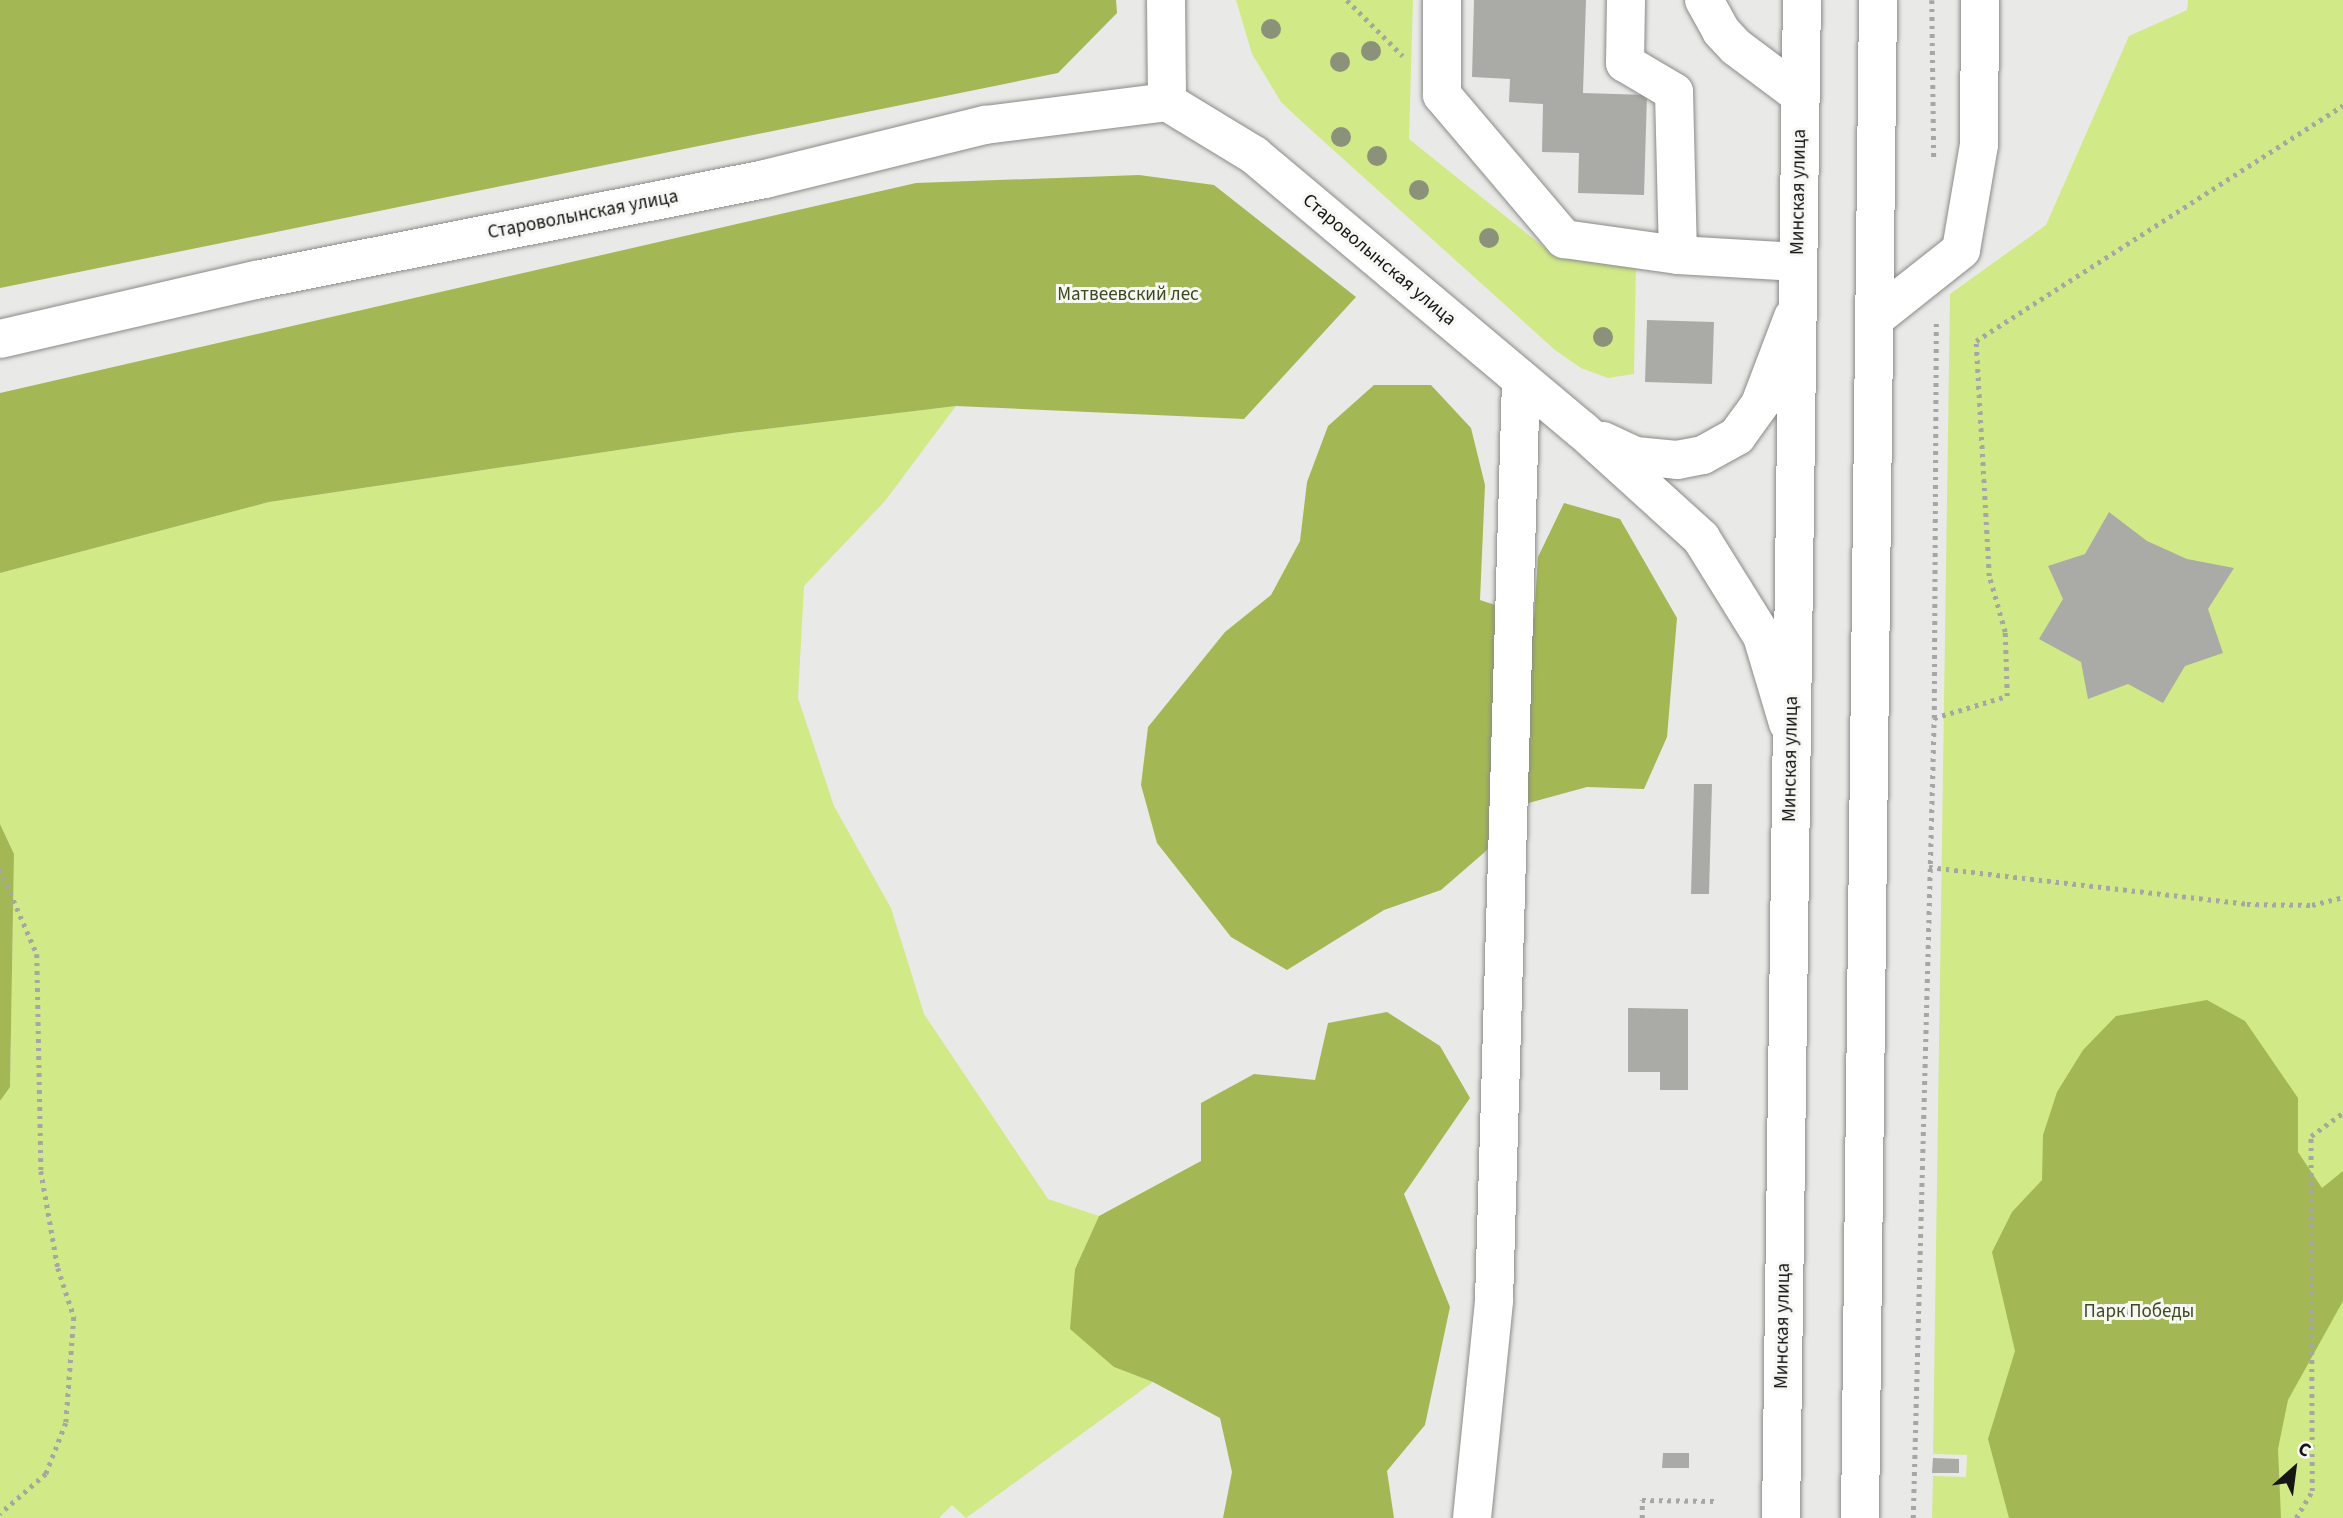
<!DOCTYPE html>
<meta charset="utf-8">
<style>
body{margin:0}
#map{position:relative;width:2343px;height:1518px;overflow:hidden;background:#e9eae7;font-family:"Source Sans 3",sans-serif}
div>[style]{position:absolute}
.green>*{inset:0;background:#d2e988}
.forest>*{inset:0;background:#a3b854}
.building>*{inset:0;background:#aaaba7}
.path>*{height:4.5px;margin-top:-2.25px;transform-origin:0;background:repeating-linear-gradient(90deg,#a6a7a4 0 3.5px,transparent 0 8.5px)}
.roads{filter:drop-shadow(0 0 2px #8a8b88) drop-shadow(0 0 2px #8a8b88)}
.minor>*{height:38px;margin:-19px;padding:0 19px;transform-origin:19px;border-radius:19px;background:#fff}
.major>*{height:38px;margin:-19px;padding:0 19px;transform-origin:19px;border-radius:19px;background:#fff}
.trees>*{width:20px;height:20px;margin:-10px;border-radius:50%;background:#8c927a}
span{translate:-50% -50%;white-space:nowrap;text-align:center;line-height:1.15;-webkit-text-stroke:6px #f7f8f4;paint-order:stroke}
.street-label{font-size:19px;color:#161615}
.park-label{font-size:19px;color:#404a20}
.north{position:absolute;left:2259px;top:1434px;width:70px;height:70px;-webkit-text-stroke:5px #f7f8f4;paint-order:stroke;rotate:28deg;font-size:19px;font-weight:700;line-height:28px;text-align:center;color:#161615}
.north::after{content:'';display:block;margin:auto;width:24px;height:32px;background:#161615;clip-path:polygon(50% 0,100% 100%,50% 72%,0 100%)}
</style>
<div id="map">
<div class="green">
<i style="clip-path:polygon(1236px 0,1413px 0,1409px 139px,1555px 256px,1636px 260px,1634px 374px,1608px 378px,1581px 368px,1555px 350px,1299px 119px,1281px 102px,1252px 54px)"></i>
<i style="clip-path:polygon(2188px 0,2343px 0,2343px 1518px,1932px 1518px,1933px 1476px,1966px 1477px,1967px 1455px,1933px 1454px,1950px 294px,2046px 225px,2129px 36px,2187px 10px)"></i>
<i style="clip-path:polygon(956px 406px,885px 501px,804px 586px,798px 698px,834px 806px,891px 908px,924px 1014px,1048px 1199px,1099px 1216px,1075px 1269px,1114px 1367px,1153px 1382px,966px 1518px,952px 1505px,939px 1518px,0 1518px,0 1101px,10px 1086px,14px 854px,0 824px,0 573px,269px 502px,732px 433px)"></i>
</div>
<div class="forest">
<i style="clip-path:polygon(0 0,1116px 0,1117px 13px,1058px 73px,0 288px)"></i>
<i style="clip-path:polygon(1139px 175px,1214px 185px,1356px 297px,1244px 419px,956px 406px,732px 433px,269px 502px,0 573px,0 393px,916px 183px)"></i>
<i style="clip-path:polygon(1374px 385px,1431px 385px,1471px 428px,1485px 485px,1480px 600px,1534px 618px,1538px 557px,1564px 503px,1620px 519px,1677px 618px,1667px 737px,1644px 789px,1587px 787px,1525px 804px,1486px 851px,1441px 890px,1384px 910px,1287px 970px,1231px 937px,1157px 843px,1141px 785px,1148px 727px,1225px 632px,1271px 595px,1300px 541px,1307px 482px,1328px 426px)"></i>
<i style="clip-path:polygon(0 824px,14px 854px,10px 1087px,0 1101px)"></i>
<i style="clip-path:polygon(2207px 1000px,2245px 1021px,2298px 1098px,2298px 1152px,2322px 1188px,2343px 1171px,2343px 1301px,2288px 1400px,2278px 1449px,2281px 1518px,2009px 1518px,1988px 1439px,2015px 1351px,1992px 1252px,2012px 1212px,2042px 1180px,2043px 1135px,2057px 1092px,2083px 1050px,2116px 1016px)"></i>
<i style="clip-path:polygon(1387px 1012px,1440px 1046px,1470px 1098px,1404px 1194px,1450px 1307px,1425px 1425px,1387px 1471px,1394px 1518px,1223px 1518px,1232px 1472px,1220px 1418px,1153px 1382px,1114px 1367px,1070px 1329px,1075px 1269px,1099px 1216px,1201px 1161px,1201px 1103px,1254px 1074px,1315px 1080px,1328px 1023px)"></i>
</div>
<div class="building">
<i style="clip-path:polygon(1474px 0,1586px 0,1583px 93px,1647px 95px,1644px 195px,1578px 193px,1579px 153px,1542px 152px,1543px 104px,1509px 102px,1510px 79px,1472px 77px)"></i>
<i style="clip-path:polygon(1647px 320px,1714px 322px,1712px 384px,1645px 382px)"></i>
<i style="clip-path:polygon(2109px 512px,2147px 541px,2187px 559px,2234px 568px,2208px 609px,2223px 653px,2185px 666px,2163px 703px,2128px 684px,2088px 699px,2081px 662px,2039px 639px,2063px 599px,2048px 566px,2085px 554px)"></i>
<i style="clip-path:polygon(1694px 784px,1712px 784px,1709px 894px,1691px 894px)"></i>
<i style="clip-path:polygon(1628px 1008px,1688px 1009px,1688px 1090px,1660px 1090px,1660px 1072px,1628px 1072px)"></i>
<i style="clip-path:polygon(1663px 1453px,1689px 1453px,1689px 1468px,1662px 1468px)"></i>
<i style="clip-path:polygon(1933px 1458px,1959px 1459px,1959px 1473px,1932px 1473px)"></i>
</div>
<div class="path">
<i style="left:1347px;top:0;width:79px;rotate:45deg"></i>
<i style="left:1932px;top:0;width:157px;rotate:89.3deg"></i>
<i style="left:1934px;top:718px;width:76px;rotate:-16.8deg"></i>
<i style="left:2007px;top:696px;width:64px;rotate:-91.8deg"></i>
<i style="left:2005px;top:632px;width:58px;rotate:-105.9deg"></i>
<i style="left:1989px;top:576px;width:235px;rotate:-93.2deg"></i>
<i style="left:1976px;top:341px;width:436px;rotate:-32.7deg"></i>
<i style="left:1929px;top:867px;width:320px;rotate:6.6deg"></i>
<i style="left:2247px;top:904px;width:65px;rotate:0.9deg"></i>
<i style="left:2312px;top:905px;width:32px;rotate:-14deg"></i>
<i style="left:0;top:869px;width:93px;rotate:66.5deg"></i>
<i style="left:37px;top:954px;width:217px;rotate:88.9deg"></i>
<i style="left:41px;top:1171px;width:98px;rotate:80.1deg"></i>
<i style="left:58px;top:1268px;width:52px;rotate:71.9deg"></i>
<i style="left:74px;top:1317px;width:106px;rotate:94.3deg"></i>
<i style="left:66px;top:1423px;width:55px;rotate:111.4deg"></i>
<i style="left:46px;top:1474px;width:61px;rotate:139deg"></i>
<i style="left:1642px;top:1518px;width:18px;rotate:-90deg"></i>
<i style="left:1642px;top:1500px;width:73px;rotate:0.8deg"></i>
<i style="left:1913px;top:1518px;width:800px;rotate:-88.5deg"></i>
<i style="left:1934px;top:718px;width:399px;rotate:-89.7deg"></i>
<i style="left:2296px;top:1518px;width:31px;rotate:-59deg"></i>
<i style="left:2312px;top:1491px;width:355px;rotate:-90.2deg"></i>
<i style="left:2311px;top:1136px;width:39px;rotate:-36deg"></i>
</div>
<div class="roads">
<div class="minor">
<i style="left:1166px;top:0;width:102px;rotate:89.4deg"></i>
<i style="left:1442px;top:0;width:95px;rotate:90deg"></i>
<i style="left:1442px;top:95px;width:189px;rotate:49.7deg"></i>
<i style="left:1564px;top:239px;width:115px;rotate:8deg"></i>
<i style="left:1678px;top:255px;width:120px;rotate:3.3deg"></i>
<i style="left:1626px;top:0;width:63px;rotate:90.9deg"></i>
<i style="left:1625px;top:63px;width:57px;rotate:30.6deg"></i>
<i style="left:1674px;top:92px;width:163px;rotate:88.6deg"></i>
<i style="left:1704px;top:0;width:35px;rotate:61deg"></i>
<i style="left:1721px;top:31px;width:22px;rotate:47deg"></i>
<i style="left:1736px;top:47px;width:80px;rotate:36.9deg"></i>
<i style="left:1874px;top:319px;width:111px;rotate:-38.4deg"></i>
<i style="left:1961px;top:250px;width:107px;rotate:-80.3deg"></i>
<i style="left:1979px;top:145px;width:145px;rotate:-89.6deg"></i>
<i style="left:0;top:339px;width:263px;rotate:-13deg"></i>
<i style="left:256px;top:280px;width:519px;rotate:-11.22deg"></i>
<i style="left:765px;top:179px;width:227px;rotate:-13.8deg"></i>
<i style="left:985px;top:125px;width:183px;rotate:-7.2deg"></i>
<i style="left:1167px;top:102px;width:102px;rotate:31.3deg"></i>
<i style="left:1254px;top:155px;width:428px;rotate:40deg"></i>
<i style="left:1582px;top:430px;width:161px;rotate:42.2deg"></i>
<i style="left:1701px;top:538px;width:115px;rotate:58.1deg"></i>
<i style="left:1762px;top:636px;width:91px;rotate:73.4deg"></i>
<i style="left:1603px;top:441px;width:35px;rotate:25deg"></i>
<i style="left:1635px;top:456px;width:42px;rotate:5.4deg"></i>
<i style="left:1677px;top:460px;width:26px;rotate:-11deg"></i>
<i style="left:1703px;top:455px;width:39px;rotate:-29deg"></i>
<i style="left:1737px;top:436px;width:39px;rotate:-54deg"></i>
<i style="left:1760px;top:404px;width:93px;rotate:-69.2deg"></i>
<i style="left:1472px;top:1518px;width:218px;rotate:-84.2deg"></i>
<i style="left:1494px;top:1301px;width:921px;rotate:-88.32deg"></i>
</div>
<div class="major">
<i style="left:1781px;top:1518px;width:1518px;rotate:-89.21deg"></i>
<i style="left:1860px;top:1518px;width:1518px;rotate:-89.32deg"></i>
</div>
</div>
<div class="trees">
<i style="left:1271px;top:29px"></i>
<i style="left:1371px;top:51px"></i>
<i style="left:1340px;top:62px"></i>
<i style="left:1341px;top:137px"></i>
<i style="left:1377px;top:156px"></i>
<i style="left:1419px;top:190px"></i>
<i style="left:1489px;top:238px"></i>
<i style="left:1603px;top:337px"></i>
</div>
<div class="street-label">
<span style="left:1799px;top:192px;rotate:-89deg">Минская улица</span>
<span style="left:583px;top:215px;rotate:-11deg">Староволынская улица</span>
<span style="left:1379px;top:260px;rotate:40deg">Староволынская улица</span>
<span style="left:1791px;top:759px;rotate:-89deg">Минская улица</span>
<span style="left:1783px;top:1326px;rotate:-89deg">Минская улица</span>
</div>
<div class="park-label">
<span style="left:1128px;top:295px">Матвеевский лес</span>
<span style="left:2139px;top:1312px">Парк Победы</span>
</div>
<div class="north">С</div>
</div>
